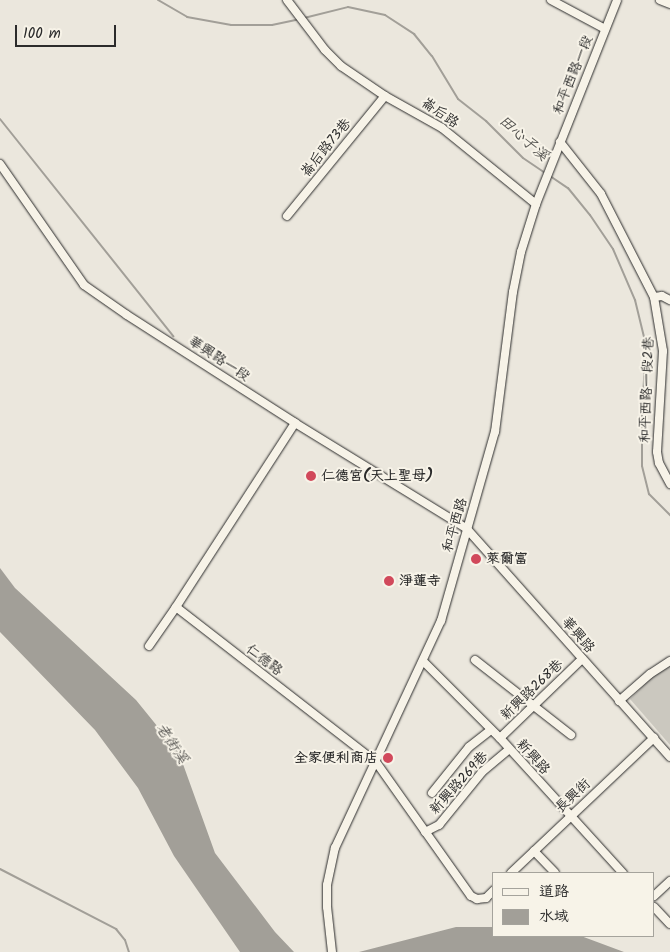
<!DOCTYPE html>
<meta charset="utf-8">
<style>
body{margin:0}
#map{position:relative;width:670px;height:952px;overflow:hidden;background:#ebe7dd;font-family:Kalam,"LXGW WenKai TC",sans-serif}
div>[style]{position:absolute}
.green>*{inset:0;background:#cbc8bf}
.water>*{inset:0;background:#a29f98}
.stream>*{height:2px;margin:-1px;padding:0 1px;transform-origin:1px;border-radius:1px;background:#a29f98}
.roads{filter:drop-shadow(0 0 1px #2b2b2b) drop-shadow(0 0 1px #2b2b2b)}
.minor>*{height:8px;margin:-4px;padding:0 4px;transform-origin:4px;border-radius:4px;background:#f7f3e8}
.dots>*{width:14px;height:14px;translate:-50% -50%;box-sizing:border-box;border:2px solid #f7f3e8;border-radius:50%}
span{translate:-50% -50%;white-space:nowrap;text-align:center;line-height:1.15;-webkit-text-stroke:4px #f7f3e8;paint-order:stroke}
.street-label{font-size:14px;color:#2b2b2b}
.poi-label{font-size:14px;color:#2b2b2b;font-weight:700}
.left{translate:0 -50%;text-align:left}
.right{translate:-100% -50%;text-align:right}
.water-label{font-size:15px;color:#555451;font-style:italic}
.legend{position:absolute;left:492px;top:872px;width:162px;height:65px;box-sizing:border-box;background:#f7f3e8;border:1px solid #a5a39c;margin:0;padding:6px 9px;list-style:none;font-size:15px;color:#2b2b2b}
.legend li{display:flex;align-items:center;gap:10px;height:25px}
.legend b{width:25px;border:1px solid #a5a39c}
.scale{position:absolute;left:15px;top:25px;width:101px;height:22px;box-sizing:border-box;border:2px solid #2b2b2b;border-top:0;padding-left:6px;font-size:15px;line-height:18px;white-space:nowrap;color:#2b2b2b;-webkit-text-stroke:4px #f7f3e8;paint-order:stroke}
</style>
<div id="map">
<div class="green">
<i style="clip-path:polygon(670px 664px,670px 745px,630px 699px,655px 674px)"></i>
</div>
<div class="water">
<i style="clip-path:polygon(0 568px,15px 588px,136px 700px,179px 753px,215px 853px,275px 932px,294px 952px,240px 952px,174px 856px,138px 788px,95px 730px,0 632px)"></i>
<i style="clip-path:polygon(456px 927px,494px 927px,494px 936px,581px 936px,624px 952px,359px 952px)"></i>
</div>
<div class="stream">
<i style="left:158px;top:0;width:34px;rotate:30deg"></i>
<i style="left:187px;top:17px;width:45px;rotate:10.3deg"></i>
<i style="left:231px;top:25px;width:41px"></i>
<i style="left:272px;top:25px;width:29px;rotate:-12deg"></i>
<i style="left:304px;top:18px;width:45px;rotate:-14deg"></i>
<i style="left:348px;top:7px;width:38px;rotate:12deg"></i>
<i style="left:385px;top:15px;width:35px;rotate:33deg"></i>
<i style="left:414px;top:34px;width:28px;rotate:51deg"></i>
<i style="left:432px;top:56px;width:50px;rotate:58.8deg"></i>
<i style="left:458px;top:99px;width:36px;rotate:38deg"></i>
<i style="left:486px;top:121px;width:52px;rotate:45deg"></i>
<i style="left:523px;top:158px;width:29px;rotate:34deg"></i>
<i style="left:0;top:119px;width:278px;rotate:51.4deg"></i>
<i style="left:550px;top:176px;width:22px;rotate:34deg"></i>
<i style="left:568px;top:188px;width:35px;rotate:51deg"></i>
<i style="left:590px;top:215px;width:41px;rotate:55.9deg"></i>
<i style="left:613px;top:249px;width:56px;rotate:66.7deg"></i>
<i style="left:635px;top:300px;width:46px;rotate:76.3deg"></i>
<i style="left:646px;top:345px;width:70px;rotate:93.3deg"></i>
<i style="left:642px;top:415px;width:51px;rotate:90deg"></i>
<i style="left:642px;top:466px;width:29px;rotate:76deg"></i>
<i style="left:649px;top:494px;width:30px;rotate:45deg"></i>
<i style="left:0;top:869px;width:131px;rotate:27.3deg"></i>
<i style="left:116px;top:929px;width:14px;rotate:51deg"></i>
<i style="left:125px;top:940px;width:13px;rotate:72deg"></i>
</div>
<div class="roads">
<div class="minor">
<i style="left:287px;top:0;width:63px;rotate:52.8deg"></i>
<i style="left:325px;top:50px;width:23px;rotate:45deg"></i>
<i style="left:341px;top:66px;width:53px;rotate:34.3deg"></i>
<i style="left:385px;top:96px;width:65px;rotate:29.3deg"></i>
<i style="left:442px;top:128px;width:121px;rotate:39deg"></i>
<i style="left:551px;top:0;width:61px;rotate:28.2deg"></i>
<i style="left:660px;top:0;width:11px;rotate:22deg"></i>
<i style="left:560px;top:142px;width:66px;rotate:51.7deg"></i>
<i style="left:601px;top:194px;width:116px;rotate:62.8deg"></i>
<i style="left:654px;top:297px;width:55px;rotate:80.5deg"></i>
<i style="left:663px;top:351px;width:101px;rotate:93.4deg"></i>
<i style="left:657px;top:452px;width:11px;rotate:80deg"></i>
<i style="left:659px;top:463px;width:24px;rotate:62deg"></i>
<i style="left:0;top:164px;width:147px;rotate:55.2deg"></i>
<i style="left:84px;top:285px;width:52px;rotate:34.9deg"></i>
<i style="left:127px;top:315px;width:200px;rotate:32.7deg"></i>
<i style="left:295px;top:423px;width:202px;rotate:31.6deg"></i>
<i style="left:467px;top:529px;width:305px;rotate:48.3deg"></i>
<i style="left:287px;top:216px;width:155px;rotate:-50.8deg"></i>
<i style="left:654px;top:297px;width:8px;rotate:-7deg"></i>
<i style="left:662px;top:296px;width:9px;rotate:27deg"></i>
<i style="left:295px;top:423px;width:219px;rotate:122.9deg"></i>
<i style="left:176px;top:607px;width:253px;rotate:37.8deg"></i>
<i style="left:376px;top:762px;width:164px;rotate:54.7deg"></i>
<i style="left:471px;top:896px;width:7px;rotate:27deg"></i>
<i style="left:477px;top:899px;width:9px;rotate:-6deg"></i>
<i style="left:486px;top:898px;width:11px;rotate:-45deg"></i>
<i style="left:149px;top:646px;width:47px;rotate:-55.3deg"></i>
<i style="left:475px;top:660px;width:122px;rotate:38deg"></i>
<i style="left:423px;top:661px;width:109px;rotate:45deg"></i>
<i style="left:500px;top:738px;width:183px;rotate:47.7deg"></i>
<i style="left:619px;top:701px;width:41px;rotate:-41.1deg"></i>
<i style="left:650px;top:674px;width:24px;rotate:-33deg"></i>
<i style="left:500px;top:738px;width:114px;rotate:-43.9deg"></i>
<i style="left:432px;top:793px;width:59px;rotate:-51.2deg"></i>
<i style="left:469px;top:747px;width:28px;rotate:-38deg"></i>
<i style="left:425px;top:832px;width:16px;rotate:-27deg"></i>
<i style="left:439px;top:825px;width:68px;rotate:-50.9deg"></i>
<i style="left:482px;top:772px;width:35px;rotate:-40deg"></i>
<i style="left:534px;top:851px;width:30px;rotate:46deg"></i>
<i style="left:511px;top:873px;width:197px;rotate:-43.4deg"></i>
<i style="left:654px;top:896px;width:22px;rotate:-43deg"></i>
<i style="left:654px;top:907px;width:23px;rotate:47deg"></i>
<i style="left:332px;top:952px;width:45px;rotate:-96.3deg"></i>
<i style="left:327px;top:907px;width:22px;rotate:-90deg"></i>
<i style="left:327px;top:885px;width:38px;rotate:-78deg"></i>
<i style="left:335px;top:848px;width:251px;rotate:-65deg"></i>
<i style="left:441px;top:621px;width:197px;rotate:-74.1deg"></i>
<i style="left:495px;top:432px;width:141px;rotate:-82.7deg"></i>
<i style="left:513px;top:292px;width:41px;rotate:-78.7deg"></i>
<i style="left:521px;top:252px;width:50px;rotate:-72.6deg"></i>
<i style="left:536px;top:204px;width:219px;rotate:-68.3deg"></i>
</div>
</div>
<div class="dots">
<i style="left:311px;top:476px;background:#d1495b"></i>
<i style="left:476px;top:559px;background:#d1495b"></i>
<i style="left:389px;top:581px;background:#d1495b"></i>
<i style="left:388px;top:758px;background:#d1495b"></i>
</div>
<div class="street-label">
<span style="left:573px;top:75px;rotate:-68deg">和平西路一段</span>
<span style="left:440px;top:113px;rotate:34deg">崙后路</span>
<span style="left:326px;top:148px;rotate:-51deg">崙后路73巷</span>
<span style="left:219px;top:359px;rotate:33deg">華興路一段</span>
<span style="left:647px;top:390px;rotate:-88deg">和平西路一段2巷</span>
<span style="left:455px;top:525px;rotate:-74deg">和平西路</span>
<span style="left:578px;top:635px;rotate:49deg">華興路</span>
<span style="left:264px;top:660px;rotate:37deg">仁德路</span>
<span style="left:532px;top:690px;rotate:-44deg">新興路268巷</span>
<span style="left:533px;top:757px;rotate:48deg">新興路</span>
<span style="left:459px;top:783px;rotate:-48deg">新興路269巷</span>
<span style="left:573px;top:796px;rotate:-43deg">長興街</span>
</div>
<div class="poi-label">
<span class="left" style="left:321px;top:476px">仁德宮(天上聖母)</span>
<span class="left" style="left:486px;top:559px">萊爾富</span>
<span class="left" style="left:399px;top:581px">淨蓮寺</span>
<span class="right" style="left:378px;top:758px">全家便利商店</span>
</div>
<div class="water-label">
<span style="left:523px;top:139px;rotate:41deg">田心子溪</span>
<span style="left:171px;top:744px;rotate:56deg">老街溪</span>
</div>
<ul class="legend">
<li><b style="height:6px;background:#f7f3e8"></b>道路</li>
<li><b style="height:14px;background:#a29f98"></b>水域</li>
</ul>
<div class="scale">100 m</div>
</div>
